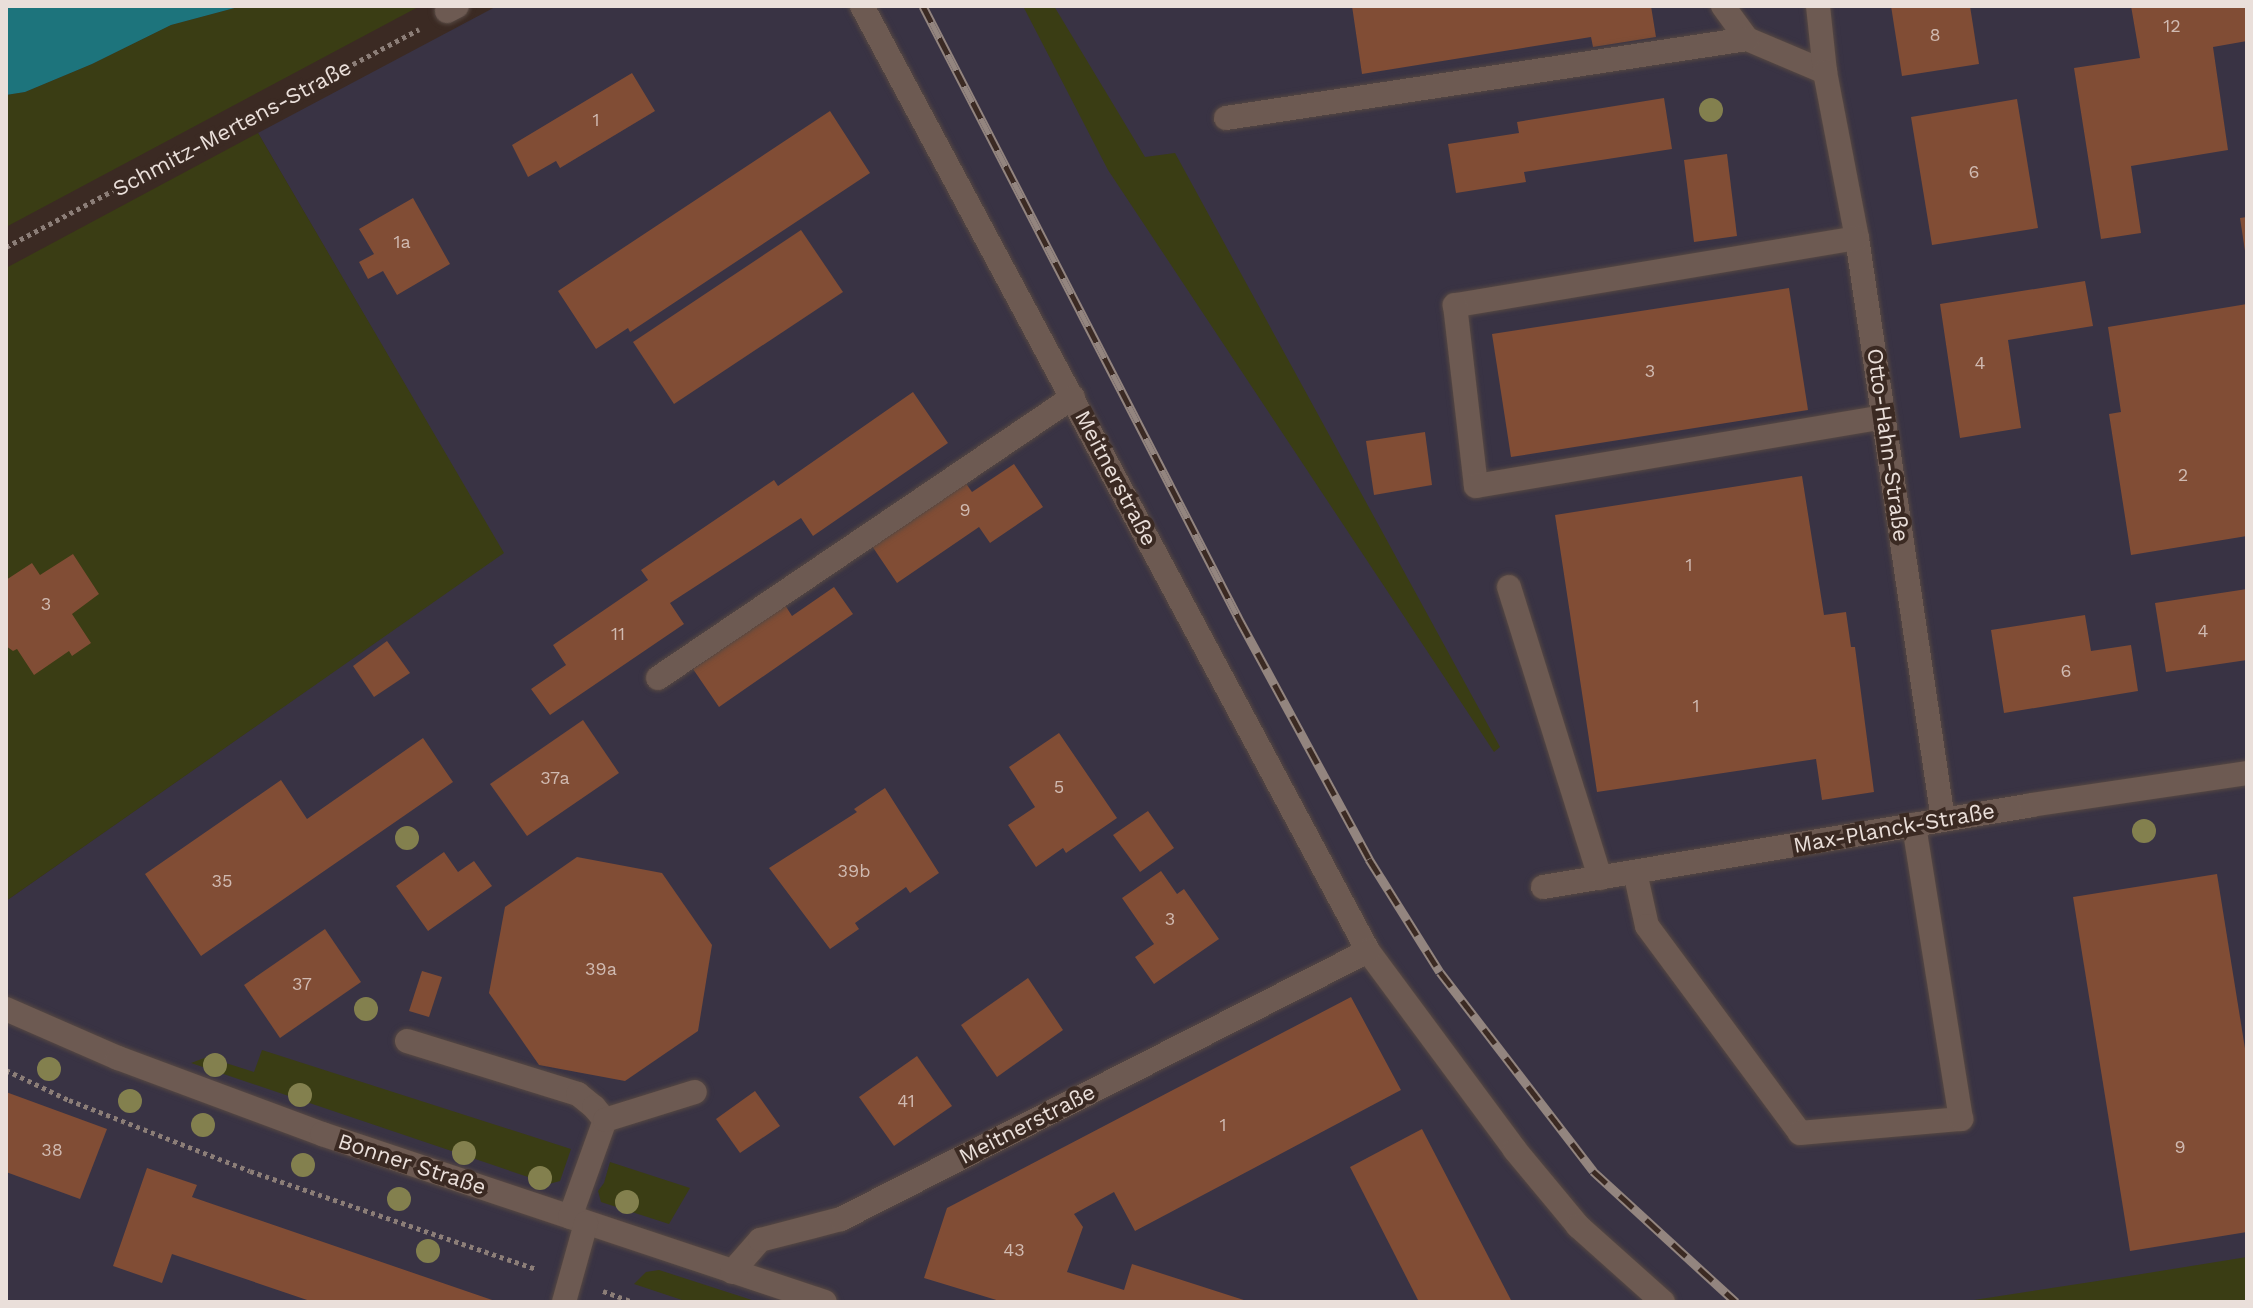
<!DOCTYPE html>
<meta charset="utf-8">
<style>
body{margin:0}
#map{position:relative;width:2253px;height:1308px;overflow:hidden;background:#3b2a23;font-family:"Work Sans",sans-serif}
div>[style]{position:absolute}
.industrial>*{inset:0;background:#393344}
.green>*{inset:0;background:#3a3d14}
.water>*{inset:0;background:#1d747c}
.building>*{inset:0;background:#814d35}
.path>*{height:5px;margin-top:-2.5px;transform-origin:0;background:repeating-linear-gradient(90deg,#8c7e78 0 4px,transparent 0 8px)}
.roads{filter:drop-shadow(0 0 2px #564842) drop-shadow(0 0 2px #564842)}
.minor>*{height:24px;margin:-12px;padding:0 12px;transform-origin:12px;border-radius:12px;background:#6d5a52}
.rail>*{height:9px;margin-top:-4.5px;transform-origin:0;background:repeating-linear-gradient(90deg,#3b2a23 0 18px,#93857f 0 36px);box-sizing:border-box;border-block:2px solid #93857f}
.trees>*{width:24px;height:24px;margin:-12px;border-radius:50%;background:#83804e}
span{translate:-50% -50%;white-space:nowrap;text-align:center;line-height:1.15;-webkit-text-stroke:8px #3b2a23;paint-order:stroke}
.number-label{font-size:18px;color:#d0bab1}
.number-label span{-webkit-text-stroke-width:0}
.street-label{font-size:22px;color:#eadfda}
.frame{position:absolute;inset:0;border:8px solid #eadfda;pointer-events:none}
</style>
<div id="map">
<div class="industrial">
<i style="clip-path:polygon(497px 6px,2247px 6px,2247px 1302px,6px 1302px,6px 901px,503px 553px,258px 133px)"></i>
</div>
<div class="green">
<i style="clip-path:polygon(242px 6px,420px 6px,6px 227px,6px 95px,25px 92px,92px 64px,171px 25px)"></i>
<i style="clip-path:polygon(1023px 6px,1054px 6px,1145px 157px,1175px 153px,1500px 747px,1494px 752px,1108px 170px)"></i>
<i style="clip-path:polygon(258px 133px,504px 553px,6px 901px,6px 268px)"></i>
<i style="clip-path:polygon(262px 1050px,571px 1149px,560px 1181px,549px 1184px,191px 1063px,207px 1057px,254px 1072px)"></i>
<i style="clip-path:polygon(610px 1162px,690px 1188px,669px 1224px,601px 1202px,598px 1191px,604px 1183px)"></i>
<i style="clip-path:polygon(2247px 1257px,2247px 1302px,1961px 1302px,2117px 1278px)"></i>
<i style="clip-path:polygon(659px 1270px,758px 1302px,688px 1302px,634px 1284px,646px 1272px)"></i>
</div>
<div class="water">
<i style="clip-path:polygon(6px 6px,242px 6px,171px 25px,92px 64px,25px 92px,6px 95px)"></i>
</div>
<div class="building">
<i style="clip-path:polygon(1352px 6px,1651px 6px,1656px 37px,1593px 47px,1591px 37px,1362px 74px)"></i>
<i style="clip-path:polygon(1891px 6px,1970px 6px,1979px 64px,1902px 76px)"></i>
<i style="clip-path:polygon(2131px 6px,2247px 6px,2247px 41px,2213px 47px,2228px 150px,2131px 166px,2141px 233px,2101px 239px,2074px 68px,2140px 58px)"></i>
<i style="clip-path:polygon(632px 73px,655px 111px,560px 168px,556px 161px,528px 177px,512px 145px)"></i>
<i style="clip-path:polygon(1664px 98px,1672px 149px,1524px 172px,1526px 182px,1456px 193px,1448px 144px,1519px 133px,1517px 122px)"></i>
<i style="clip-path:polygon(2017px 99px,2038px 228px,1932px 245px,1911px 117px)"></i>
<i style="clip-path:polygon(830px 111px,870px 173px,630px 332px,628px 328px,596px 349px,558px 291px)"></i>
<i style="clip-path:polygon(1727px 154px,1737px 236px,1694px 242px,1684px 160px)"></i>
<i style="clip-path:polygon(413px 198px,450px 264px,397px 295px,383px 271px,368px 279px,359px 262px,374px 254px,359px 229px)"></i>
<i style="clip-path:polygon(2247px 217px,2247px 250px,2245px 251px,2240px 218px)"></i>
<i style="clip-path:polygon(801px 230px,843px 292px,674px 404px,633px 342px)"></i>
<i style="clip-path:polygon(2085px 281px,2093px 326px,2008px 340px,2021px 428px,1960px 438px,1940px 304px)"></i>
<i style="clip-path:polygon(1789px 288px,1808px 410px,1511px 457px,1492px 334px)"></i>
<i style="clip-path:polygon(2247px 304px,2247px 536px,2131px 555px,2109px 414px,2121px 412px,2108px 327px)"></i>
<i style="clip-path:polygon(913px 392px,948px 443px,813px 536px,801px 518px,670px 603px,684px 624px,550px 715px,531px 689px,566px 665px,553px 645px,648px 580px,641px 570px,774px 480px,778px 486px)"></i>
<i style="clip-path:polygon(1425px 432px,1432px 485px,1374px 495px,1366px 441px)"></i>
<i style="clip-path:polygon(1014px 464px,1043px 507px,990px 543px,979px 527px,897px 583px,872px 546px,965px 482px,972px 492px)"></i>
<i style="clip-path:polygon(1802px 476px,1824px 615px,1846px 612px,1851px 647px,1855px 647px,1874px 792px,1822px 800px,1816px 759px,1597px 792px,1555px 515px)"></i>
<i style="clip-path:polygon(73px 554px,99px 594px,72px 614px,91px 643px,72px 656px,69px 651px,34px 675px,17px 649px,13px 651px,6px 646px,6px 580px,32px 563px,40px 575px)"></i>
<i style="clip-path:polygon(834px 587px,853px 614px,719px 707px,693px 669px,785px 605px,792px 616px)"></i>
<i style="clip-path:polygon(2247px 589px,2247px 660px,2166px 672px,2155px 603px)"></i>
<i style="clip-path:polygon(2085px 615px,2091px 651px,2131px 645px,2138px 691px,2004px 713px,1991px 630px)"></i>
<i style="clip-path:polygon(387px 641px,410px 673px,374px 697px,353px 666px)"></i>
<i style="clip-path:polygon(583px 720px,619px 773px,527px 836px,490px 784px)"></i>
<i style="clip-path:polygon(1059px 733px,1117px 818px,1066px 853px,1063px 848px,1036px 867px,1008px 825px,1035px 807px,1009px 767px)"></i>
<i style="clip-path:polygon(423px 738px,453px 782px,201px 956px,145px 874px,281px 780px,307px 819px)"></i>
<i style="clip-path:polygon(885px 788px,939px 873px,910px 893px,906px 887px,855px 923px,859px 929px,830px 949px,769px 868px,857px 812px,854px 809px)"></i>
<i style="clip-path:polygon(1148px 811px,1174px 848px,1140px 872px,1113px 835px)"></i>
<i style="clip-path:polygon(444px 852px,458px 872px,474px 861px,492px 886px,428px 931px,396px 886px)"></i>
<i style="clip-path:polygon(577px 857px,662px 873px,712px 945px,698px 1031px,625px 1081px,539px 1065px,489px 993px,505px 907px)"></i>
<i style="clip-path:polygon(1161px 871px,1177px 894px,1184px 889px,1219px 939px,1154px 984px,1135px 957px,1154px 944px,1122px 898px)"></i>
<i style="clip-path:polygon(2217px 874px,2247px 1061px,2247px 1232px,2130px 1251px,2073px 897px)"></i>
<i style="clip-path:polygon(325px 929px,361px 982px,280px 1038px,244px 985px)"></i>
<i style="clip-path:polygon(422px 971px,442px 977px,429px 1017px,409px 1011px)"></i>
<i style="clip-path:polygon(1028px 978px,1063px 1030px,997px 1077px,961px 1025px)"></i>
<i style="clip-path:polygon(1351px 997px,1401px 1090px,1135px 1231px,1114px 1192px,1074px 1214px,1083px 1227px,1067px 1272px,1124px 1290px,1132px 1264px,1250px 1302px,1003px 1302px,924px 1278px,947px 1208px)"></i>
<i style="clip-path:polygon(917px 1056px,952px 1106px,894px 1146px,859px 1097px)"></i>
<i style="clip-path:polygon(755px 1091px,780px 1126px,740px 1153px,716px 1119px)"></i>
<i style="clip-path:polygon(6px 1092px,107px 1129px,80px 1199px,6px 1172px)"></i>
<i style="clip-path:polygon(1422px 1129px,1512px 1302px,1419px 1302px,1350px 1167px)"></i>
<i style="clip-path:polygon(147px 1168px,197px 1185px,192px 1197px,498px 1302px,313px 1302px,172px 1254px,162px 1283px,113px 1266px)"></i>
</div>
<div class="path">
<i style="left:6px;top:247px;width:467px;rotate:-27.8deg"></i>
<i style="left:6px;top:1070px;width:70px;rotate:25.5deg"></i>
<i style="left:69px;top:1100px;width:194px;rotate:21.4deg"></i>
<i style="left:250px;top:1171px;width:303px;rotate:18.9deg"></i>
<i style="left:603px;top:1291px;width:33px;rotate:20deg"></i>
</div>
<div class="roads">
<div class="minor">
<i style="left:862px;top:6px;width:1072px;rotate:61.83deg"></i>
<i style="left:1368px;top:951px;width:247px;rotate:53.5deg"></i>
<i style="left:1515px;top:1150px;width:99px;rotate:50.3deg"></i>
<i style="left:1578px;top:1226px;width:114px;rotate:41.8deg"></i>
<i style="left:1723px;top:6px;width:41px;rotate:54deg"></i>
<i style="left:1747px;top:39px;width:85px;rotate:22.9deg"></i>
<i style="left:1818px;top:6px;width:66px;rotate:83.9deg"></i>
<i style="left:1825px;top:72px;width:169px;rotate:79.1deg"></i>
<i style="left:1857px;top:238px;width:588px;rotate:81.59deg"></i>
<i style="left:447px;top:11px;width:11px;rotate:-27deg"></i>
<i style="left:1226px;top:118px;width:527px;rotate:-8.62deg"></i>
<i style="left:1857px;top:238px;width:408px;rotate:170.5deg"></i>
<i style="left:1455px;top:305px;width:182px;rotate:83.4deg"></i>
<i style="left:1476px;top:486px;width:413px;rotate:-9.6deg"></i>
<i style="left:1509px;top:587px;width:305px;rotate:72.6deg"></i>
<i style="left:658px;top:678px;width:501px;rotate:-34.1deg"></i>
<i style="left:1635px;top:872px;width:55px;rotate:77.5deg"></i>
<i style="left:1647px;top:926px;width:257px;rotate:53.5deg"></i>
<i style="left:1800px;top:1133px;width:162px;rotate:-5deg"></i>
<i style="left:1961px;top:1119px;width:298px;rotate:-99.1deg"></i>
<i style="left:1543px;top:887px;width:495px;rotate:-9.5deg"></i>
<i style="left:2031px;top:805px;width:218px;rotate:-8.4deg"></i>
<i style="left:6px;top:1009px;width:122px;rotate:23.6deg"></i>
<i style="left:118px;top:1058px;width:218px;rotate:20.4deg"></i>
<i style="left:322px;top:1134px;width:530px;rotate:18.47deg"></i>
<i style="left:407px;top:1041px;width:179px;rotate:17.2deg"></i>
<i style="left:578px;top:1094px;width:21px;rotate:39deg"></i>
<i style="left:594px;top:1107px;width:17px;rotate:50deg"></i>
<i style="left:605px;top:1120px;width:103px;rotate:109.8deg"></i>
<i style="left:605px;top:1120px;width:94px;rotate:-17.3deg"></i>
<i style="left:732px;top:1272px;width:43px;rotate:-48.8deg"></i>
<i style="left:760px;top:1240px;width:84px;rotate:-14.5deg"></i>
<i style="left:841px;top:1219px;width:591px;rotate:-26.96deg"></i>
<i style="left:564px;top:1302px;width:82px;rotate:-74.4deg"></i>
</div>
</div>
<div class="rail">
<i style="left:923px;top:6px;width:692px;rotate:62.73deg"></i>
<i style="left:1240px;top:621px;width:271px;rotate:61.5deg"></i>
<i style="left:1369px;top:859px;width:133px;rotate:57.9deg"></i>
<i style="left:1440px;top:972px;width:251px;rotate:52.4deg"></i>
<i style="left:1593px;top:1171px;width:194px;rotate:42.5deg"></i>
</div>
<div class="trees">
<i style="left:1711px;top:110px"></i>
<i style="left:2144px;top:831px"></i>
<i style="left:407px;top:838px"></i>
<i style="left:366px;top:1009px"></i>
<i style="left:215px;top:1065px"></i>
<i style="left:49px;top:1069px"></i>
<i style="left:300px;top:1095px"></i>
<i style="left:130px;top:1101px"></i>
<i style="left:203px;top:1125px"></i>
<i style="left:464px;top:1153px"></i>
<i style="left:303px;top:1165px"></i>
<i style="left:540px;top:1178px"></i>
<i style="left:399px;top:1199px"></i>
<i style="left:627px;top:1202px"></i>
<i style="left:428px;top:1251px"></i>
</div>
<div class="number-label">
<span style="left:2172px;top:26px">12</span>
<span style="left:1935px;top:35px">8</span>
<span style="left:596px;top:120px">1</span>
<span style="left:1974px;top:172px">6</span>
<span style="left:402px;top:242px">1a</span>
<span style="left:1980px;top:363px">4</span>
<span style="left:1650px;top:371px">3</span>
<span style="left:2183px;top:475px">2</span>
<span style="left:965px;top:510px">9</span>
<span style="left:1689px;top:565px">1</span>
<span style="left:46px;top:604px">3</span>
<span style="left:2203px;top:631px">4</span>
<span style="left:618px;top:634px">11</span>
<span style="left:2066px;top:671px">6</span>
<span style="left:1696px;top:706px">1</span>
<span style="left:555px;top:778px">37a</span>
<span style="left:1059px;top:787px">5</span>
<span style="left:854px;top:871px">39b</span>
<span style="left:222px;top:881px">35</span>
<span style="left:1170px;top:919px">3</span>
<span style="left:601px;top:969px">39a</span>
<span style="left:302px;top:984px">37</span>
<span style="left:906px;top:1101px">41</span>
<span style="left:1223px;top:1125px">1</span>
<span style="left:2180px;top:1147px">9</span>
<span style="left:52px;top:1150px">38</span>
<span style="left:1014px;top:1250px">43</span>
</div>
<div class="street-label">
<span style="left:232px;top:128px;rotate:-28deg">Schmitz-Mertens-Straße</span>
<span style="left:1888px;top:445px;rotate:82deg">Otto-Hahn-Straße</span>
<span style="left:1116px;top:478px;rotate:62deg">Meitnerstraße</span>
<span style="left:1894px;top:828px;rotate:-10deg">Max-Planck-Straße</span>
<span style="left:1027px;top:1124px;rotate:-27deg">Meitnerstraße</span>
<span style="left:412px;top:1164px;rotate:18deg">Bonner Straße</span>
</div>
<div class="frame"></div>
</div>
